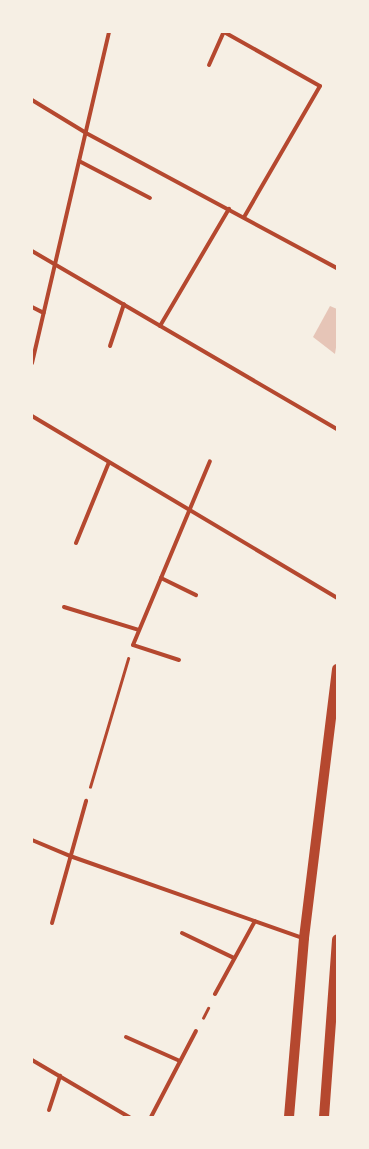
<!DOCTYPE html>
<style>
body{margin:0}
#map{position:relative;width:369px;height:1149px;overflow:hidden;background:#f6efe4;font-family:"Asap Condensed",sans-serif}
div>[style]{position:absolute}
.building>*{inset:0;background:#e6c5b7}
.path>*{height:2.5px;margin:-1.25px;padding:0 1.25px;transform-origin:1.25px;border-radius:1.25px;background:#b5482f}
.minor>*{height:4px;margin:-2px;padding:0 2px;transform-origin:2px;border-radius:2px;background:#b5482f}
.primary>*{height:10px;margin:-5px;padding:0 5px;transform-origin:5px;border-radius:5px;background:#b5482f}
span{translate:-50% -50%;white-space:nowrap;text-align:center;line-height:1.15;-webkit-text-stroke:3px #f6efe4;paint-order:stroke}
.frame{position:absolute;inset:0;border:33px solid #f6efe4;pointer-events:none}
</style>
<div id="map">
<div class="building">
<i style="clip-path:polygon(330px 306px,337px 309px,337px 341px,335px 354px,313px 337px)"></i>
</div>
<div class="path">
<i style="left:90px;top:787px;width:134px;rotate:-73.5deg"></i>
<i style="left:203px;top:1018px;width:11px;rotate:-63deg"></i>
</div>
<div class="minor">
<i style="left:224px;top:32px;width:110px;rotate:29.4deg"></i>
<i style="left:320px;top:86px;width:151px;rotate:120.1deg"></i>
<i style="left:209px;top:65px;width:36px;rotate:-66deg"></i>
<i style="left:32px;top:100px;width:63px;rotate:31.4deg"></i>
<i style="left:86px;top:133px;width:285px;rotate:28.3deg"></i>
<i style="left:79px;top:161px;width:80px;rotate:27.5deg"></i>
<i style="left:32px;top:251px;width:353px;rotate:30.3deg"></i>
<i style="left:32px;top:307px;width:13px;rotate:27deg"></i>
<i style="left:160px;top:326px;width:136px;rotate:-59.5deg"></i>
<i style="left:110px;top:346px;width:44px;rotate:-71.6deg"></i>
<i style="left:32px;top:363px;width:340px;rotate:-76.9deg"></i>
<i style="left:32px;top:416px;width:355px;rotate:30.8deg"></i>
<i style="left:76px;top:543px;width:87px;rotate:-67.8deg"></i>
<i style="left:161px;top:578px;width:39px;rotate:26deg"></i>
<i style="left:64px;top:607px;width:78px;rotate:17deg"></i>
<i style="left:179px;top:660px;width:48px;rotate:-161.9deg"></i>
<i style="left:133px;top:645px;width:199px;rotate:-67.3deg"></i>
<i style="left:32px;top:840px;width:41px;rotate:22.8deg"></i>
<i style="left:70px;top:856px;width:247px;rotate:19.4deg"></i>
<i style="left:52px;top:923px;width:127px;rotate:-74.4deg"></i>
<i style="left:182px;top:933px;width:58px;rotate:25.7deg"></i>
<i style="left:215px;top:994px;width:83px;rotate:-61.3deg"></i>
<i style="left:126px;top:1037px;width:59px;rotate:24deg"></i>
<i style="left:32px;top:1060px;width:113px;rotate:30.4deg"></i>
<i style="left:49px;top:1110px;width:36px;rotate:-72deg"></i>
<i style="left:151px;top:1117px;width:97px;rotate:-62.4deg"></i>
</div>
<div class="primary">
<i style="left:289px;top:1117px;width:180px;rotate:-85.2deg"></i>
<i style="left:304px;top:938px;width:271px;rotate:-83deg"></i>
<i style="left:324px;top:1117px;width:178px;rotate:-85.8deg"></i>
</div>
<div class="frame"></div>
</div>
